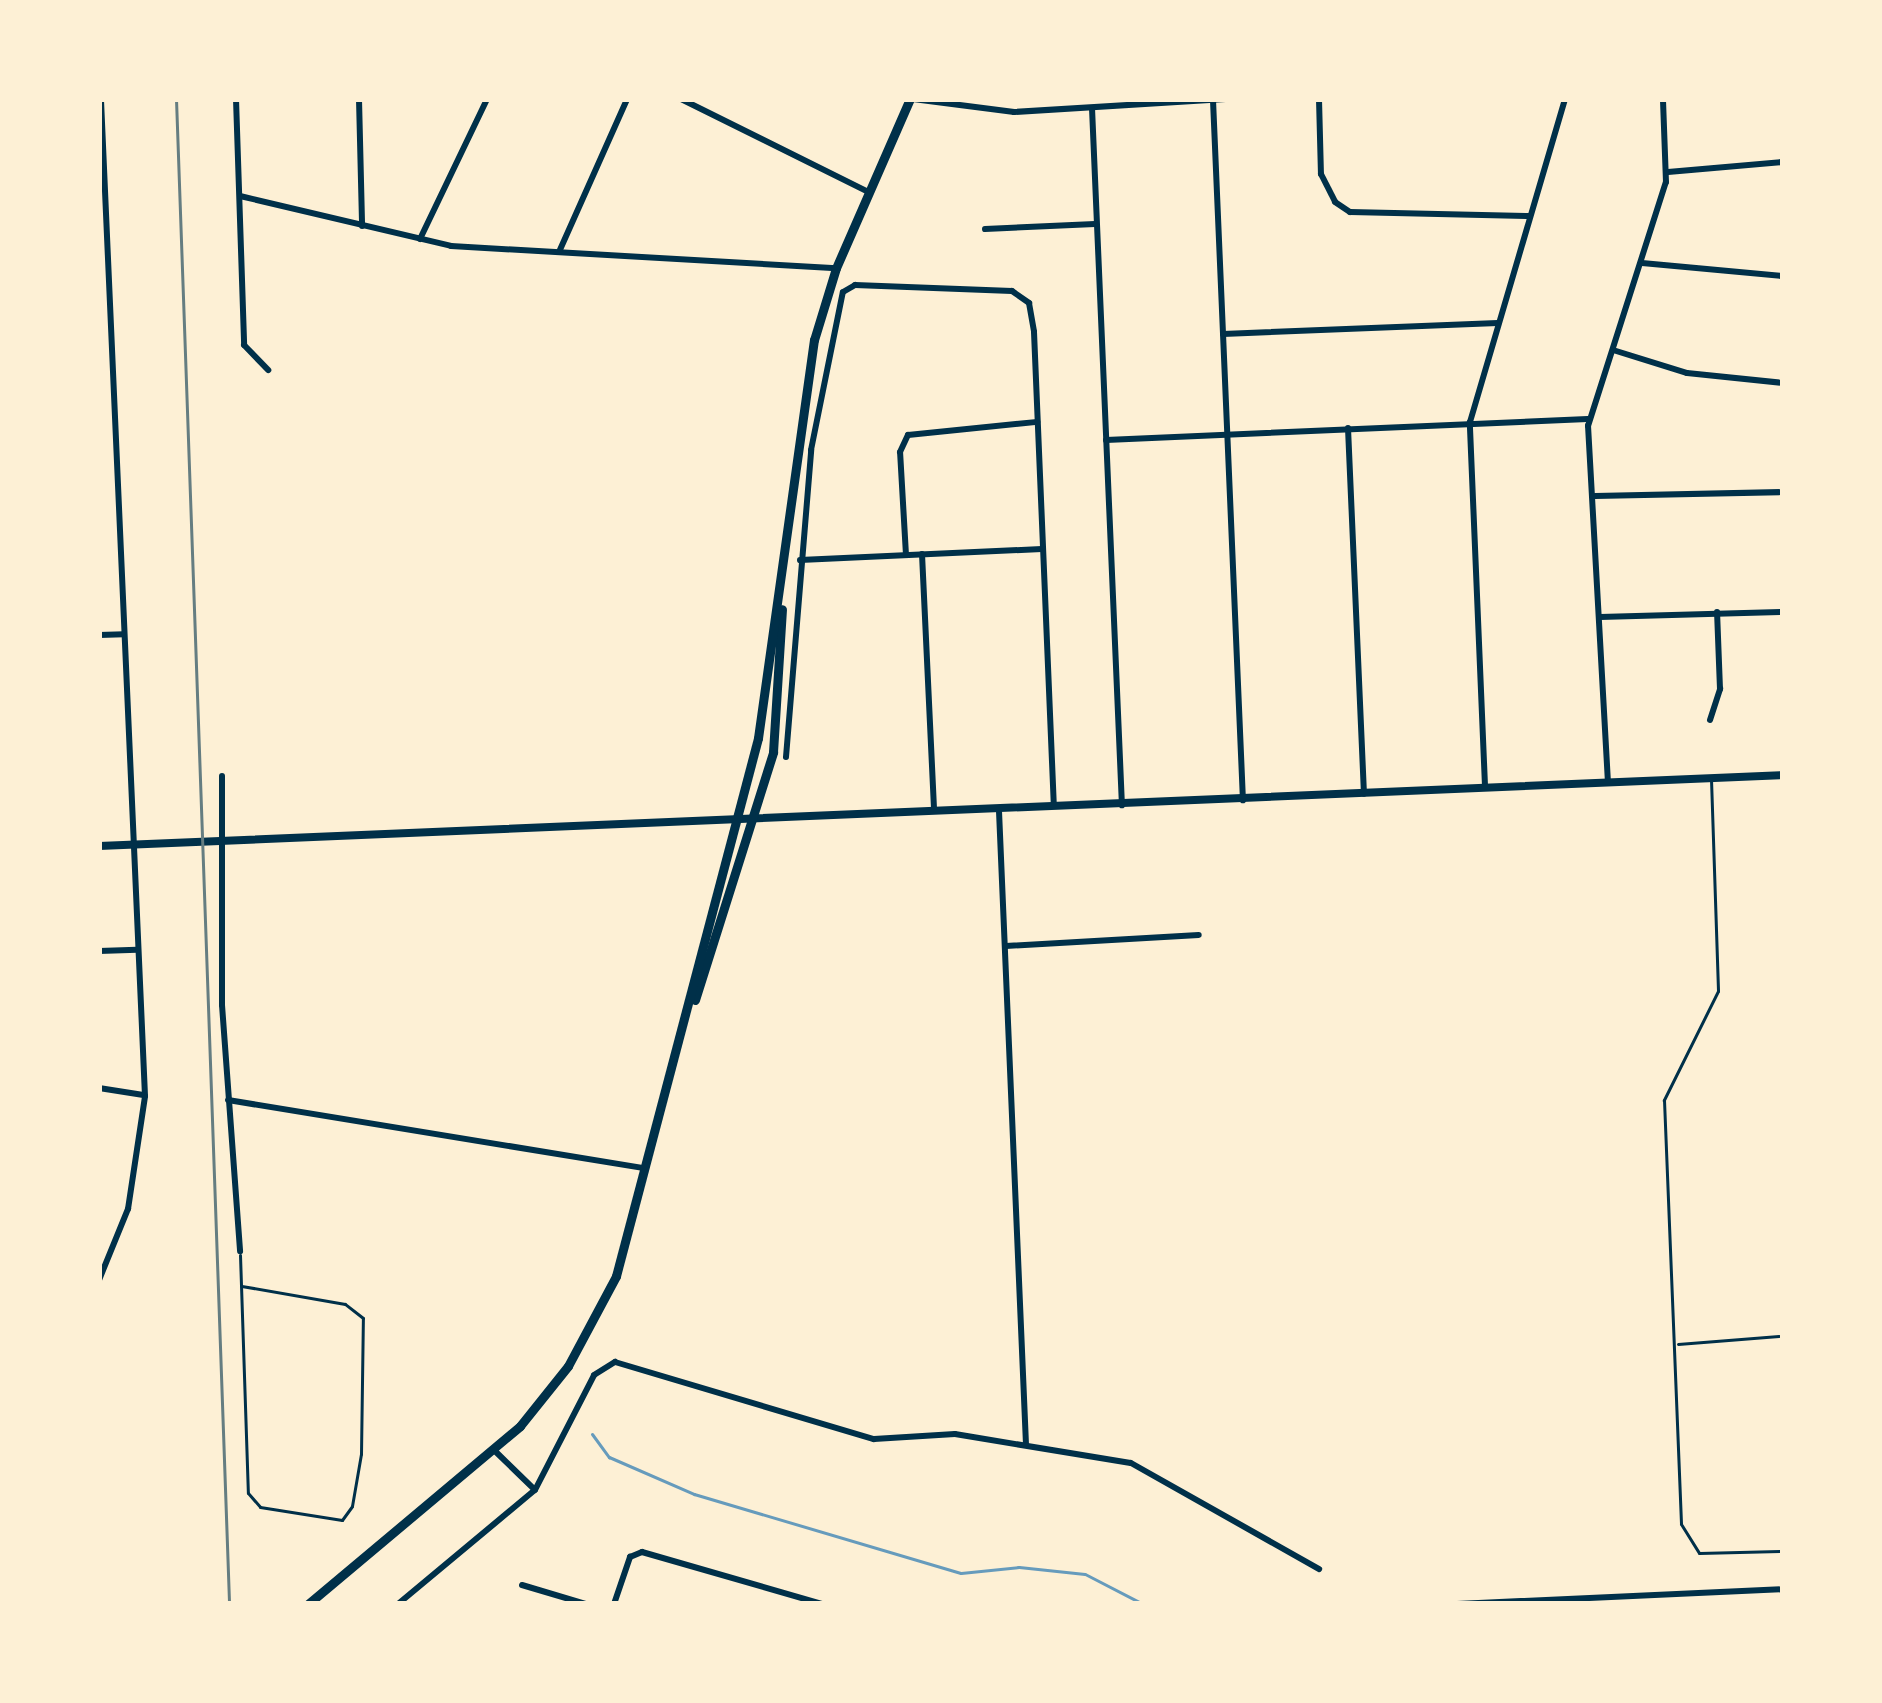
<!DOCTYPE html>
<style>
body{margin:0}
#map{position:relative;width:1882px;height:1703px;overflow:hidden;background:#fdf0d5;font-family:"Nunito Sans",sans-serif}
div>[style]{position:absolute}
.stream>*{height:3px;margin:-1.5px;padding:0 1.5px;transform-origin:1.5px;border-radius:1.5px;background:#669bbc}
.service>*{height:3px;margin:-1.5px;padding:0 1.5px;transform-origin:1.5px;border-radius:1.5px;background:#003049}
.minor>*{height:6px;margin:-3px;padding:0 3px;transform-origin:3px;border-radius:3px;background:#003049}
.tertiary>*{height:8px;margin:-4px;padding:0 4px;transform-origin:4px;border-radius:4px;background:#003049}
.secondary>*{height:9px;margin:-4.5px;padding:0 4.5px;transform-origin:4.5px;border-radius:4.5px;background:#003049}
.rail>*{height:3px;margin:-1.5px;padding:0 1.5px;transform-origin:1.5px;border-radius:1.5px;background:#657d81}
span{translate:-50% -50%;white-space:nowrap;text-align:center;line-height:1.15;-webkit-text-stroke:12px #fdf0d5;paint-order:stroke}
.frame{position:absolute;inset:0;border:102px solid #fdf0d5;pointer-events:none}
</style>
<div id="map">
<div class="stream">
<i style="left:592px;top:1434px;width:29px;rotate:54deg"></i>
<i style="left:609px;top:1457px;width:93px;rotate:23.5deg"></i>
<i style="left:694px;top:1494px;width:278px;rotate:16.5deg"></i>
<i style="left:961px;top:1573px;width:58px;rotate:-5.9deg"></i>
<i style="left:1019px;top:1567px;width:66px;rotate:6.1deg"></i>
<i style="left:1085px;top:1574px;width:65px;rotate:27.3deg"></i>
</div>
<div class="service">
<i style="left:1711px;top:779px;width:212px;rotate:88.1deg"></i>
<i style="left:1718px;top:991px;width:122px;rotate:116.4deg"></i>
<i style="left:1664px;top:1100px;width:424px;rotate:87.7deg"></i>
<i style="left:1681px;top:1524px;width:34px;rotate:58deg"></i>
<i style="left:1699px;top:1553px;width:84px;rotate:-1.4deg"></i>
<i style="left:240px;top:1255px;width:238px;rotate:88.1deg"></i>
<i style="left:248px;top:1493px;width:18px;rotate:49deg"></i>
<i style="left:260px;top:1507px;width:83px;rotate:9deg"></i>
<i style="left:342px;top:1520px;width:17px;rotate:-54deg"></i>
<i style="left:352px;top:1506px;width:53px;rotate:-80.2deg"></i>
<i style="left:361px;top:1454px;width:136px;rotate:-89.2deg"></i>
<i style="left:363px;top:1318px;width:23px;rotate:-142deg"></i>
<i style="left:345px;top:1304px;width:105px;rotate:-170.1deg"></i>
<i style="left:1678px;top:1344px;width:101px;rotate:-4.5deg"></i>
</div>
<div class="minor">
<i style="left:236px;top:99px;width:246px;rotate:88.1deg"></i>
<i style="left:244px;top:345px;width:35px;rotate:46deg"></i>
<i style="left:359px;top:99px;width:127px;rotate:88.6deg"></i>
<i style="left:681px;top:99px;width:209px;rotate:26.4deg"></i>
<i style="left:913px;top:99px;width:102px;rotate:7.3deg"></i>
<i style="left:1014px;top:112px;width:212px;rotate:-3.5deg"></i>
<i style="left:1319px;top:99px;width:75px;rotate:88.5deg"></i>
<i style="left:1321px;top:174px;width:31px;rotate:63deg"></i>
<i style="left:1335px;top:202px;width:18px;rotate:34deg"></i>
<i style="left:1350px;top:212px;width:180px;rotate:1.3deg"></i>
<i style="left:1213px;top:100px;width:701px;rotate:87.55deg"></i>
<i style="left:1092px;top:108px;width:698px;rotate:87.54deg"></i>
<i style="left:1668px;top:172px;width:115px;rotate:-5deg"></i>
<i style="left:240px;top:196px;width:217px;rotate:13.3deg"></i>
<i style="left:451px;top:246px;width:386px;rotate:3.3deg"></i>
<i style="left:985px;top:229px;width:110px;rotate:-2.6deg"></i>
<i style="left:420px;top:239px;width:155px;rotate:-64.4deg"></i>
<i style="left:559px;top:252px;width:167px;rotate:-66deg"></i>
<i style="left:1642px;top:263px;width:142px;rotate:5.3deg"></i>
<i style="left:1223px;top:334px;width:275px;rotate:-2.3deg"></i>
<i style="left:1613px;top:350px;width:77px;rotate:17.3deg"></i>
<i style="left:1687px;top:373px;width:97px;rotate:5.9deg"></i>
<i style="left:1348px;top:428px;width:366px;rotate:87.5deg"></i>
<i style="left:1106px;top:440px;width:482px;rotate:-2.5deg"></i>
<i style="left:1595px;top:496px;width:188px;rotate:-1.2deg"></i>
<i style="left:922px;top:554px;width:255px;rotate:87.3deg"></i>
<i style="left:906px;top:555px;width:103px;rotate:-93.3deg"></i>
<i style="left:900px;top:452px;width:19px;rotate:-65deg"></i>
<i style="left:908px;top:435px;width:130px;rotate:-5.8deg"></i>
<i style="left:800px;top:560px;width:242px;rotate:-2.6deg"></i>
<i style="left:1600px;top:617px;width:183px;rotate:-1.6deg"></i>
<i style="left:99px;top:635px;width:25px;rotate:-2deg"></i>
<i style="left:1710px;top:720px;width:33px;rotate:-72deg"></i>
<i style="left:1720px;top:689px;width:77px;rotate:-92.2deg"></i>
<i style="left:786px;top:757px;width:308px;rotate:-85.3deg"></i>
<i style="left:811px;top:450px;width:161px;rotate:-78.6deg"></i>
<i style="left:843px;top:292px;width:14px;rotate:-30deg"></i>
<i style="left:855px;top:285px;width:157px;rotate:2.2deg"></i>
<i style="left:1012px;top:291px;width:21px;rotate:35deg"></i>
<i style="left:1029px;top:303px;width:29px;rotate:80deg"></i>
<i style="left:1034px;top:332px;width:473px;rotate:87.6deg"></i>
<i style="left:222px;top:776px;width:229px;rotate:90deg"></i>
<i style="left:222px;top:1005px;width:247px;rotate:85.8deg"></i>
<i style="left:1608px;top:783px;width:358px;rotate:-93.2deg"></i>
<i style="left:1588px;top:426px;width:256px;rotate:-72.3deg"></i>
<i style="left:1666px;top:182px;width:83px;rotate:-92.1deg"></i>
<i style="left:1485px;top:786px;width:364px;rotate:-92.4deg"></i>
<i style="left:1470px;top:422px;width:337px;rotate:-73.6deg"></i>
<i style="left:999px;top:811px;width:634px;rotate:87.56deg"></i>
<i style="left:1006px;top:946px;width:193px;rotate:-3.3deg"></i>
<i style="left:99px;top:951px;width:38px;rotate:-2deg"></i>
<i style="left:99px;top:1088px;width:45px;rotate:9deg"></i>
<i style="left:228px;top:1100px;width:423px;rotate:9.3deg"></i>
<i style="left:99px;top:1280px;width:77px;rotate:-67.8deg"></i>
<i style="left:128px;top:1209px;width:114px;rotate:-81.4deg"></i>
<i style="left:145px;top:1096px;width:998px;rotate:-92.53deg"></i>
<i style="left:496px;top:1452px;width:54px;rotate:44.3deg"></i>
<i style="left:522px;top:1585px;width:67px;rotate:16.5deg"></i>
<i style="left:398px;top:1604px;width:178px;rotate:-39.8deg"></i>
<i style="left:535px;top:1490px;width:129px;rotate:-62.8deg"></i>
<i style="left:594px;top:1375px;width:25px;rotate:-32deg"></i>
<i style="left:615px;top:1362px;width:270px;rotate:16.6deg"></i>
<i style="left:874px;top:1439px;width:81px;rotate:-3.5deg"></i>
<i style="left:955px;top:1434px;width:178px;rotate:9.4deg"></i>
<i style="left:1131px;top:1463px;width:216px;rotate:29.4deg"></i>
<i style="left:614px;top:1604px;width:50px;rotate:-71.2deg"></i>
<i style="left:630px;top:1557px;width:13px;rotate:-23deg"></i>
<i style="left:642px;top:1552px;width:187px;rotate:16.1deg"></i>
<i style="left:1457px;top:1604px;width:326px;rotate:-2.6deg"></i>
</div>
<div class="tertiary">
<i style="left:99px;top:846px;width:1685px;rotate:-2.41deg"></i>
</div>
<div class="secondary">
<i style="left:695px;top:1000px;width:260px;rotate:-72.5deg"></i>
<i style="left:773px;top:752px;width:143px;rotate:-86.4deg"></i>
<i style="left:308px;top:1604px;width:277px;rotate:-40deg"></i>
<i style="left:520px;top:1426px;width:77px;rotate:-51.3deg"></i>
<i style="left:568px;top:1366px;width:102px;rotate:-61.9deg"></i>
<i style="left:616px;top:1276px;width:556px;rotate:-75.21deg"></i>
<i style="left:758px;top:738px;width:402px;rotate:-82deg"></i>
<i style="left:814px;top:340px;width:75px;rotate:-73deg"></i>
<i style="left:836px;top:268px;width:184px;rotate:-66.4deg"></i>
</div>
<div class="rail">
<i style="left:176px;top:99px;width:1506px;rotate:87.98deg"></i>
</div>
<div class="frame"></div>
</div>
